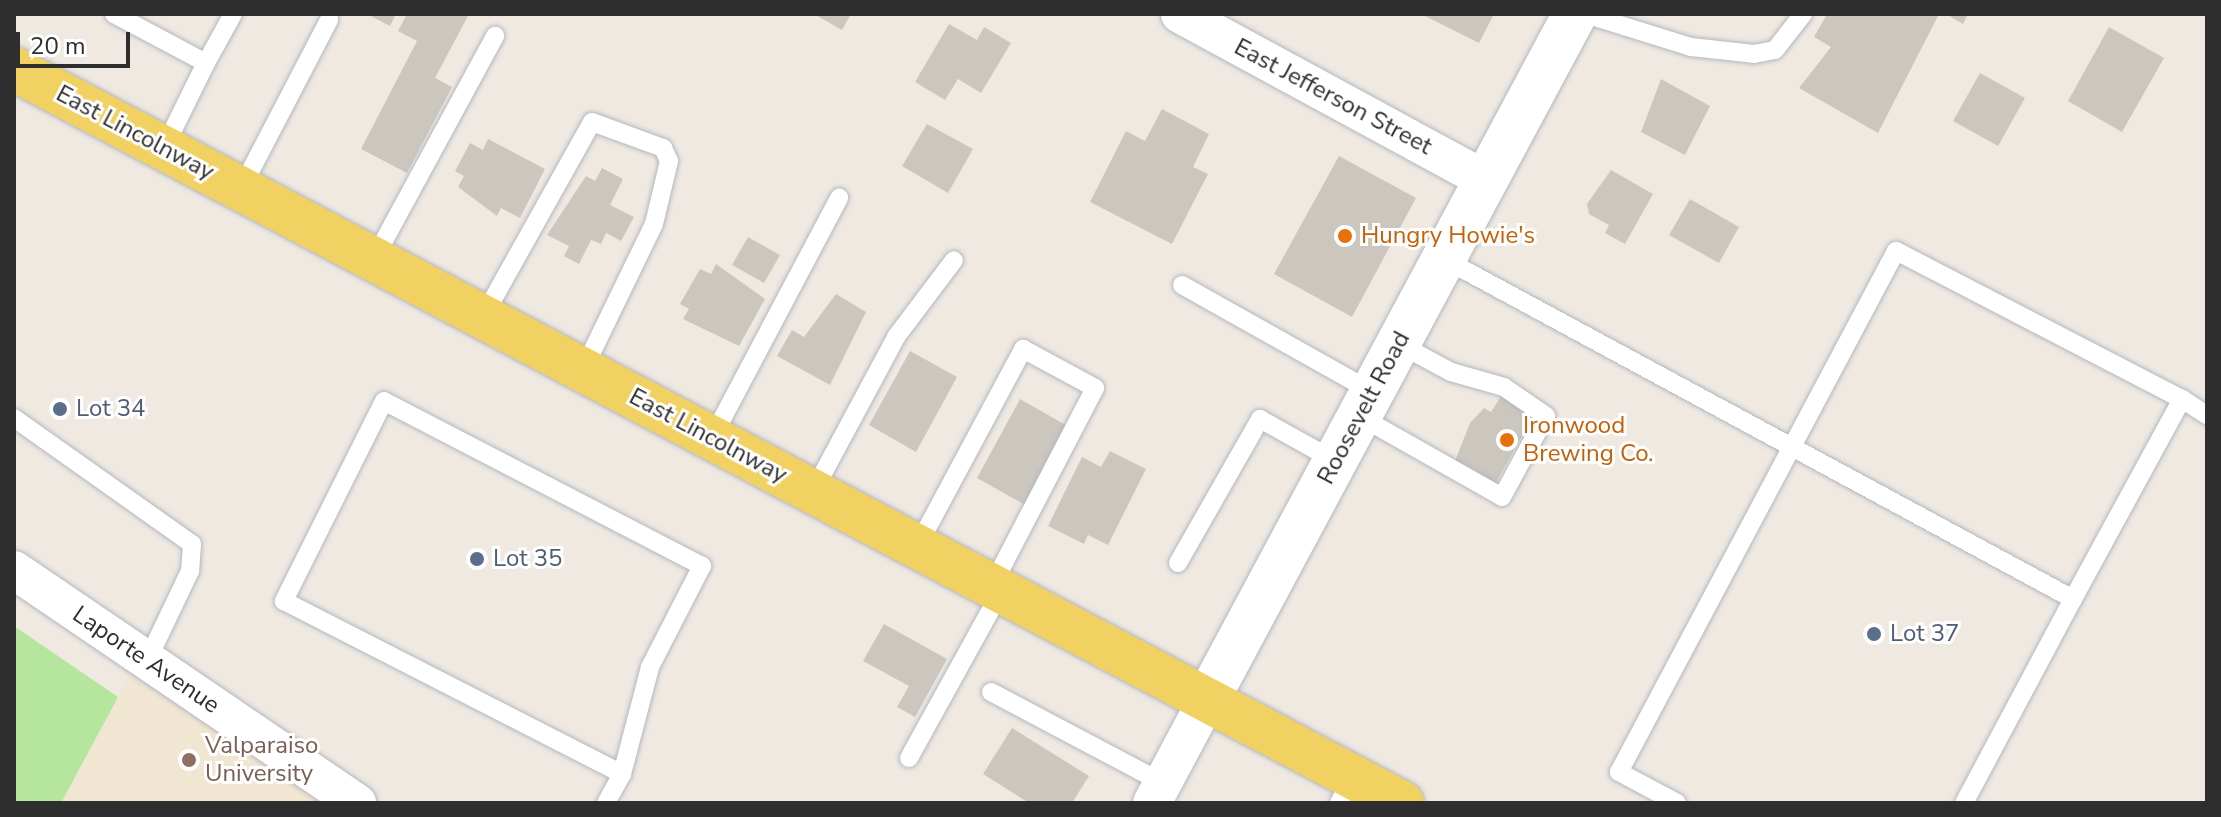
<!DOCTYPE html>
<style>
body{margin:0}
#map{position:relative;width:2221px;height:817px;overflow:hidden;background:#efe9e1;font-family:"Nunito Sans",sans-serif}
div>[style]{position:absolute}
.education>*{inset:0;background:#f0e6d1}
.green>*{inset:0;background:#b6e59e}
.building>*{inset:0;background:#cbc7bf}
.roads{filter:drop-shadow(0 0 2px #b4b7c1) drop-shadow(0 0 2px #b4b7c1)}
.lane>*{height:18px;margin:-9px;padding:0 9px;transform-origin:9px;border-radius:9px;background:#fff}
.street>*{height:38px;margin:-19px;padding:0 19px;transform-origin:19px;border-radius:19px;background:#fff}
.secondary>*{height:44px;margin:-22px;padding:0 22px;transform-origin:22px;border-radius:22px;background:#fff}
.primary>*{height:44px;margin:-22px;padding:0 22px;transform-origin:22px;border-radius:22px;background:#f2d163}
.dots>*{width:22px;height:22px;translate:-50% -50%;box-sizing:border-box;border:4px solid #fff;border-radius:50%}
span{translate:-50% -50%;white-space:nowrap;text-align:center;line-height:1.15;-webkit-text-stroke:6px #fff;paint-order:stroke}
.street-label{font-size:24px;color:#2e2e2e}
.food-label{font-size:24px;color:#c56008}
.left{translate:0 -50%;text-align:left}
.service-label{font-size:24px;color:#4e5e75}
.education-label{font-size:24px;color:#785e54}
.frame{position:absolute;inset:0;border:16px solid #2e2e2e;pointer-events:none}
.scale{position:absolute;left:16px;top:32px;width:114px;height:36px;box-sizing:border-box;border:4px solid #2e2e2e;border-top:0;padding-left:10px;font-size:24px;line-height:28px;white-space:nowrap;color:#2e2e2e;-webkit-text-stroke:6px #fff;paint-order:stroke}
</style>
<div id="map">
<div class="education">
<i style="clip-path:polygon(140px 656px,357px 803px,61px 803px)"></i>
</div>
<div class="green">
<i style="clip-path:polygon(14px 626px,118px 697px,61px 803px,14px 803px)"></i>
</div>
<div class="building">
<i style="clip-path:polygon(367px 14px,396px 14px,390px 26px)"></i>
<i style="clip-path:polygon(407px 14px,469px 14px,435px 78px,452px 87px,407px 173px,361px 149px,417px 41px,398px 31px)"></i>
<i style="clip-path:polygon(814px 14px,851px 14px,842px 30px)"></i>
<i style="clip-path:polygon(1421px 14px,1494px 14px,1479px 43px)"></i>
<i style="clip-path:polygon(1827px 14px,1939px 14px,1878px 133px,1799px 88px,1831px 47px,1814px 37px)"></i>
<i style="clip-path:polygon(1946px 14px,1968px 14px,1963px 24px)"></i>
<i style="clip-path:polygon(949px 24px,977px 40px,984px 27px,1011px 43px,981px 93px,958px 79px,945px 100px,915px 82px)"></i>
<i style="clip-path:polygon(2109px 27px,2164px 58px,2122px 132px,2068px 101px)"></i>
<i style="clip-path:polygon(1980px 73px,2025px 98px,1998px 146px,1953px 121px)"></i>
<i style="clip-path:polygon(1661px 79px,1710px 106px,1685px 155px,1641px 132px)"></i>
<i style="clip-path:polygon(1162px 109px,1209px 134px,1193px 167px,1208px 174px,1172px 244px,1090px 202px,1126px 131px,1145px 141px)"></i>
<i style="clip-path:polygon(927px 124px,973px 149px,948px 193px,902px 166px)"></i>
<i style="clip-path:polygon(488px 139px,545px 169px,520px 218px,501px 208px,497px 216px,458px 187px,464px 176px,455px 171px,470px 143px,483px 150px)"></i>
<i style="clip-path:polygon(1339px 156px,1416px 198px,1352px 317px,1274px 274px)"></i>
<i style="clip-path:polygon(602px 168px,623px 179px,610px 205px,634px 217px,621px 241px,606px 233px,601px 244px,591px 240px,579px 264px,564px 256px,569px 246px,547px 235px,586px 176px,595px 181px)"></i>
<i style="clip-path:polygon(1611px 170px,1653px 194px,1625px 244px,1605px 233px,1609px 225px,1589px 214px,1587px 204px)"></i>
<i style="clip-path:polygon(1690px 199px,1739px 227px,1719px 263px,1669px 235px)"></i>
<i style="clip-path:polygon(748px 237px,780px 255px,764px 283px,732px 265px)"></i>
<i style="clip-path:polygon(716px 264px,765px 299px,739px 346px,683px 319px,689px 309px,680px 304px,700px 269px,711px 274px)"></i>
<i style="clip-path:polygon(836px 294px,866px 312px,830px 385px,777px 356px,792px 330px,804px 337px)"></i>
<i style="clip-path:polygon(910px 351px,957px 377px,916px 452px,869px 425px)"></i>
<i style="clip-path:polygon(1501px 396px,1534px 415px,1495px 484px,1455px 461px,1470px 423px,1484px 408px,1491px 412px)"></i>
<i style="clip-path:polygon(1020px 399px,1071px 428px,1027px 506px,977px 478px)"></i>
<i style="clip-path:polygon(1110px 451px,1146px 469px,1108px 545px,1088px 535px,1084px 544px,1048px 526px,1082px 457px,1101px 467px)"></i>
<i style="clip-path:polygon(884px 624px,947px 659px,915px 717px,897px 707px,909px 686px,863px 661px)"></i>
<i style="clip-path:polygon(1012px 728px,1089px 776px,1072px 803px,1029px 803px,983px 774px)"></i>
</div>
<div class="roads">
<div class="lane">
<i style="left:114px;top:14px;width:104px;rotate:28deg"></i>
<i style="left:206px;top:63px;width:56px;rotate:-61.1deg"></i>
<i style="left:1585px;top:14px;width:111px;rotate:17.3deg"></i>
<i style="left:1691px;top:47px;width:63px;rotate:6.3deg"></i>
<i style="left:1754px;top:54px;width:21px;rotate:-11deg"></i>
<i style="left:1775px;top:50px;width:46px;rotate:-52.1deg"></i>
<i style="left:164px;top:148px;width:95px;rotate:-63.7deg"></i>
<i style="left:241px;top:189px;width:191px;rotate:-62.5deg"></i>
<i style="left:374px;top:259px;width:254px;rotate:-61.5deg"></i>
<i style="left:1444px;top:259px;width:715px;rotate:28.39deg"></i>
<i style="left:2073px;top:599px;width:231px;rotate:118.1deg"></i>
<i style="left:1182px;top:285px;width:219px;rotate:29.3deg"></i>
<i style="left:483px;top:317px;width:223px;rotate:-60.8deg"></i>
<i style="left:592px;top:122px;width:76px;rotate:20.1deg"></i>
<i style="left:663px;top:148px;width:14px;rotate:65deg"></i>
<i style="left:669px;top:161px;width:65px;rotate:103.4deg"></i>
<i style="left:654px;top:224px;width:162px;rotate:115.9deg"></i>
<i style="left:2182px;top:399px;width:30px;rotate:33deg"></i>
<i style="left:1359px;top:416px;width:164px;rotate:29.5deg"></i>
<i style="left:1502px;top:497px;width:92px;rotate:-61.5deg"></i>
<i style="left:1546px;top:416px;width:51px;rotate:-145.4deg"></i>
<i style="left:1504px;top:387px;width:55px;rotate:-164.2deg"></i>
<i style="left:1451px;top:372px;width:59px;rotate:-151.7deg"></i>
<i style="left:14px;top:418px;width:218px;rotate:35.3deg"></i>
<i style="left:192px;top:544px;width:27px;rotate:94deg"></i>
<i style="left:190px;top:571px;width:100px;rotate:115.5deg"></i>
<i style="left:712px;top:438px;width:272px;rotate:-62.1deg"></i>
<i style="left:813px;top:492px;width:176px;rotate:-61.8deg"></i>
<i style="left:896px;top:337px;width:96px;rotate:-53deg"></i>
<i style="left:917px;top:547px;width:225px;rotate:-61.8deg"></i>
<i style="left:1023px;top:349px;width:82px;rotate:28.4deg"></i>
<i style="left:1095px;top:388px;width:223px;rotate:117.5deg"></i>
<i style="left:1178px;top:563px;width:166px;rotate:-60.3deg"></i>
<i style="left:1260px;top:419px;width:86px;rotate:29.2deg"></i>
<i style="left:991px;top:692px;width:195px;rotate:27.9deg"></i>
<i style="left:909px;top:758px;width:191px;rotate:-61.1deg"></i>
<i style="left:606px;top:803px;width:33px;rotate:-61deg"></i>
<i style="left:622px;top:774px;width:111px;rotate:-75.3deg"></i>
<i style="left:650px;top:667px;width:114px;rotate:-62.8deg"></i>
<i style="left:702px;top:566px;width:358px;rotate:-152.6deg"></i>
<i style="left:384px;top:401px;width:224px;rotate:116.6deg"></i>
<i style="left:284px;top:601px;width:380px;rotate:27.1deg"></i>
<i style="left:1339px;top:803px;width:29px;rotate:-63deg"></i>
<i style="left:1677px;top:803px;width:66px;rotate:-151.9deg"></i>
<i style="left:1619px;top:772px;width:590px;rotate:-62deg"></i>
<i style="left:1896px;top:251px;width:322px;rotate:27.4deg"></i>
<i style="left:2182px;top:399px;width:228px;rotate:118.6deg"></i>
</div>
<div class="street">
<i style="left:1180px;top:14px;width:348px;rotate:28.5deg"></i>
<i style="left:14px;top:570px;width:415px;rotate:34.2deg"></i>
<i style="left:1152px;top:803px;width:117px;rotate:-61.9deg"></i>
</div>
<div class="secondary">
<i style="left:1207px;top:700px;width:778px;rotate:-61.79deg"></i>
</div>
<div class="primary">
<i style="left:14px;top:69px;width:1570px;rotate:27.87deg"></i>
</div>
</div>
<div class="dots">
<i style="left:1345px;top:236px;background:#e8710a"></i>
<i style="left:60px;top:409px;background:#5c6f8a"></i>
<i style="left:1507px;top:440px;background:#e8710a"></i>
<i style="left:477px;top:559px;background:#5c6f8a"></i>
<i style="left:1874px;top:634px;background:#5c6f8a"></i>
<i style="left:189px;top:760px;background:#8d6e63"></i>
</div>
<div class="street-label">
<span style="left:1333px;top:97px;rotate:28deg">East Jefferson Street</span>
<span style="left:135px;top:133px;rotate:28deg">East Lincolnway</span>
<span style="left:1364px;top:408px;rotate:-62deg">Roosevelt Road</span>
<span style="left:708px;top:436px;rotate:28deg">East Lincolnway</span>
<span style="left:146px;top:660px;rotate:34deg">Laporte Avenue</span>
</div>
<div class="food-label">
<span class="left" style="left:1361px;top:236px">Hungry Howie's</span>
<span class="left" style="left:1523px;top:440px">Ironwood<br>Brewing Co.</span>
</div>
<div class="service-label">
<span class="left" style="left:76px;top:409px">Lot 34</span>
<span class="left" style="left:493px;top:559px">Lot 35</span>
<span class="left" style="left:1890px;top:634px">Lot 37</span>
</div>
<div class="education-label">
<span class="left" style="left:205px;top:760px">Valparaiso<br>University</span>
</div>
<div class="frame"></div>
<div class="scale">20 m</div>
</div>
